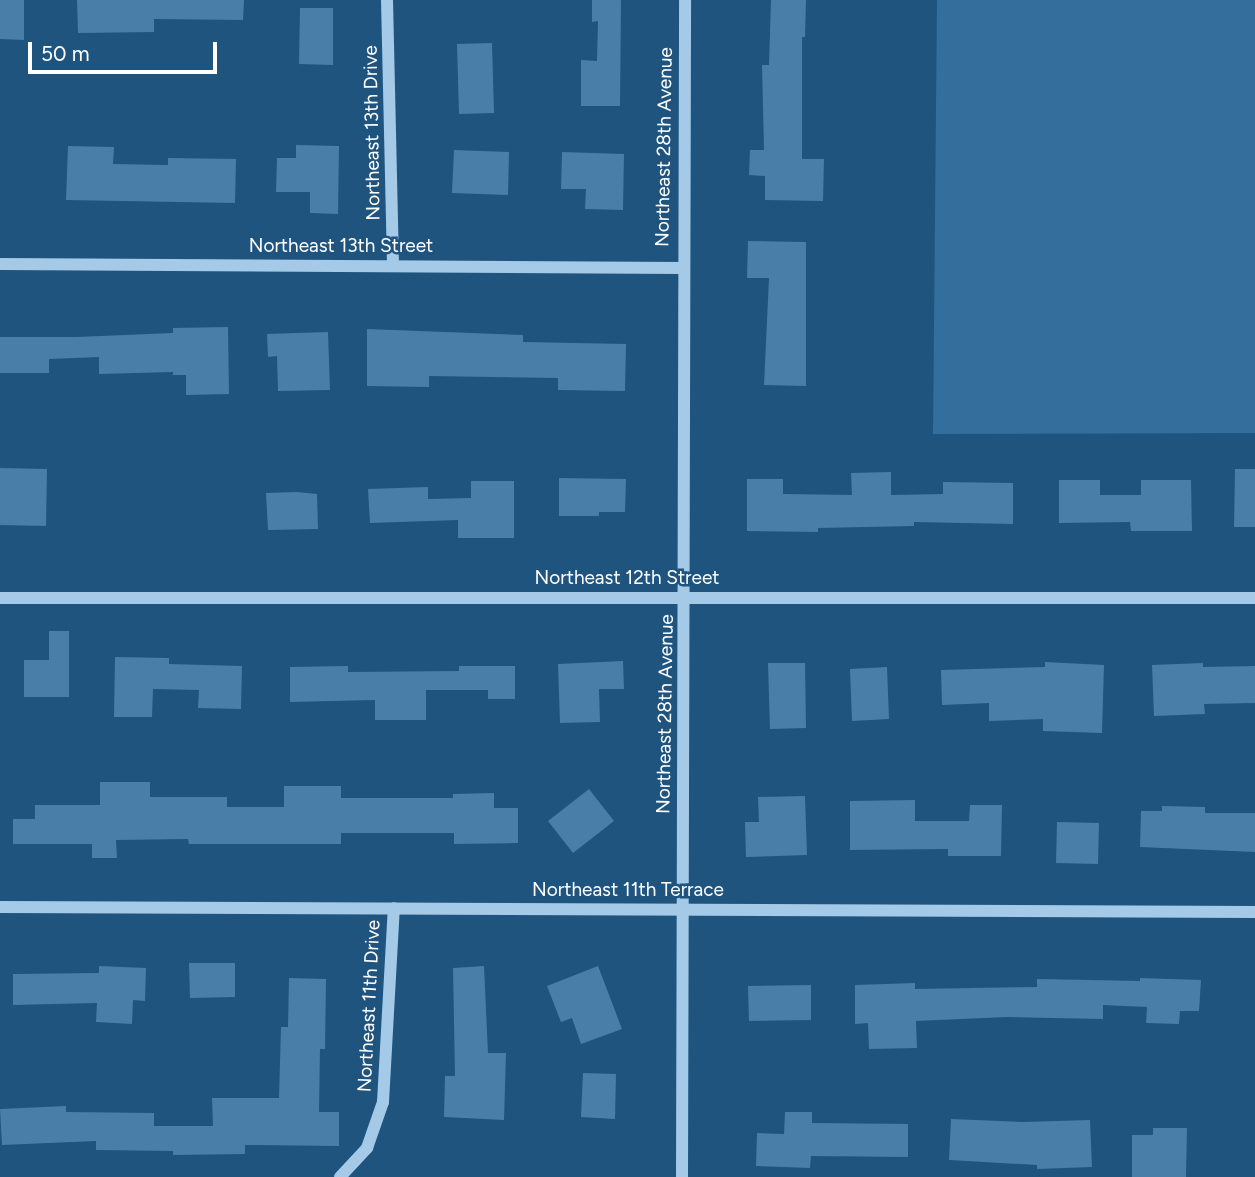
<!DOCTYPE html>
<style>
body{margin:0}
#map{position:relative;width:1255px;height:1177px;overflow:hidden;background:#1f547f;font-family:Figtree,sans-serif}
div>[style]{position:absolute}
.green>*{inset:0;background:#336e9d}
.building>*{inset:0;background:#487ea8}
.minor>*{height:12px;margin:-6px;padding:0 6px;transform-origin:6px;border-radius:6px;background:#a4cae8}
span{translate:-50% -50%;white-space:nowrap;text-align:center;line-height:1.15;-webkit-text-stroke:5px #1f547f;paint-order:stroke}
.street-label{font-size:19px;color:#fff}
.scale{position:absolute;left:28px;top:42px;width:189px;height:32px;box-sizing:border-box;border:4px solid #fff;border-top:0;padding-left:9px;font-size:21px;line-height:24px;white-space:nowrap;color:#fff;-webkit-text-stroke:5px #1f547f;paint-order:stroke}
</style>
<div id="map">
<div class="green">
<i style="clip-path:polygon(937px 0,1255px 0,1255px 433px,933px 434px)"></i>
</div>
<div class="building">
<i style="clip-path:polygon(0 0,24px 0,24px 40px,0 39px)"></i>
<i style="clip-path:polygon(77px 0,244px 0,243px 20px,154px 19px,154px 32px,78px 33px)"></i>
<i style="clip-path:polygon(592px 0,621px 0,620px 106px,581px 106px,581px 60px,597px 61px,598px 21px,592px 22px)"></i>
<i style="clip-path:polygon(771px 0,806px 0,805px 37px,802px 37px,802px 159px,824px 159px,823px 201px,765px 200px,765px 176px,749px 175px,750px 150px,764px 150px,762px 65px,769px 65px)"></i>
<i style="clip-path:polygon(300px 8px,333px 8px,333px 65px,299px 64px)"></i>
<i style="clip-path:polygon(492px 43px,494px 113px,459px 114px,457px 44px)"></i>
<i style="clip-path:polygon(296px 145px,339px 146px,338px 214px,310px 213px,310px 192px,276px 192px,277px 158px,296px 158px)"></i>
<i style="clip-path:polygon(68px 146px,114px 147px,113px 164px,168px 165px,168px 158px,236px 159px,235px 203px,66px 200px)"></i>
<i style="clip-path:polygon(454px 150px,509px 152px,508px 195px,452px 193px)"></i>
<i style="clip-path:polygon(562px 152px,624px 154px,623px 210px,585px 209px,586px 189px,561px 189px)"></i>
<i style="clip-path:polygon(748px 241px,806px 242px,806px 386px,764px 385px,769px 278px,747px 278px)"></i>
<i style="clip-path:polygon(228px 327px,229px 394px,186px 395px,186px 375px,173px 375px,173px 372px,99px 374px,99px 357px,49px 359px,49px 373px,0 373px,0 337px,76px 337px,173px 333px,173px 328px)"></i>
<i style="clip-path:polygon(367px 329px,523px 335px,523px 342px,626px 344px,625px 391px,558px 390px,558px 378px,429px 376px,429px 387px,367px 386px)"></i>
<i style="clip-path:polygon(328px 332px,330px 390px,278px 391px,277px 356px,268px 357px,267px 334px)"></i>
<i style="clip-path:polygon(0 468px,47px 469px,46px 526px,0 525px)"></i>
<i style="clip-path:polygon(1235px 469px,1255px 469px,1255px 527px,1234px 527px)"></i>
<i style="clip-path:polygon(891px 472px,891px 495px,943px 494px,943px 482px,1013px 483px,1013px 524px,914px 522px,914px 526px,818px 528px,818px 532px,747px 531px,747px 479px,783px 479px,783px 494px,852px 495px,851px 473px)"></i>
<i style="clip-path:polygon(559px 478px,626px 479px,625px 512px,599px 512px,599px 516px,559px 516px)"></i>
<i style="clip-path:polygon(1059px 480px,1100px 480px,1100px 495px,1141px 495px,1141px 480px,1191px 480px,1192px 531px,1131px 531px,1130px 522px,1059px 523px)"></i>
<i style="clip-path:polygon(471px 481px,514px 481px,514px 538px,458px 538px,458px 520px,370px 523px,368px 489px,428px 487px,428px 499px,471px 498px)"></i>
<i style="clip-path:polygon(296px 492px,317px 494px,318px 529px,268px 530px,266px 493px)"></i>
<i style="clip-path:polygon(49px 631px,69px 631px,69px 697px,24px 697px,24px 660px,49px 660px)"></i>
<i style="clip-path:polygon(115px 657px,169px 658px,169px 664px,242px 666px,241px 709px,198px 708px,199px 690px,153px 689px,152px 717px,114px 717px)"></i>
<i style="clip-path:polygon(623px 661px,624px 689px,599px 689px,600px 722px,560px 723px,558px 664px)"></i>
<i style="clip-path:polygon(1045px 662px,1104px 665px,1102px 733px,1043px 731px,1043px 719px,989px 721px,989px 703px,942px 705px,941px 670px,1045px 667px)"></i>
<i style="clip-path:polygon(768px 663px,805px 663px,806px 728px,770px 729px)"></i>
<i style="clip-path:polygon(1203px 663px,1203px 667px,1255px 666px,1255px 703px,1204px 704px,1205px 714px,1154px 716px,1152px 665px)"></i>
<i style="clip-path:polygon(348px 666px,348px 672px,459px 671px,459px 666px,515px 666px,515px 699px,488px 699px,488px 690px,426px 690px,426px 720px,375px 720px,375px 700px,290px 702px,290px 667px)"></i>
<i style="clip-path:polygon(887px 667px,889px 719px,852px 721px,850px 669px)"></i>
<i style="clip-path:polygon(100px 782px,150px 782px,150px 797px,227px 797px,227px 807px,284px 807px,284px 786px,341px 786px,341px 798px,453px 798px,453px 794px,494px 793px,494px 808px,518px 808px,518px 843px,454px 844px,454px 833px,341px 833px,341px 844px,189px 844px,188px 839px,116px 840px,117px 858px,92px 858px,92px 844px,13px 844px,13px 819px,35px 819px,35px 805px,100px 805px)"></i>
<i style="clip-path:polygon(589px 789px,614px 821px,573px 853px,548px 821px)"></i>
<i style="clip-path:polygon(805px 796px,807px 855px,746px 857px,745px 822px,759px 822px,758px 797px)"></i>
<i style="clip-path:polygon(915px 800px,915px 821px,969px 821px,970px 805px,1002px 805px,1001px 856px,948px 856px,948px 849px,850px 850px,850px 801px)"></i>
<i style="clip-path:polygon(1162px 806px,1205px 807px,1205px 813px,1255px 813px,1255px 852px,1140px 847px,1141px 811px,1162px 811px)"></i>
<i style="clip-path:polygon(1057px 822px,1099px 823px,1098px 864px,1056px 863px)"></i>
<i style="clip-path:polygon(189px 963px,235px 963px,235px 997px,190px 998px)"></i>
<i style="clip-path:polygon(99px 966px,146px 968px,145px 1001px,133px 1000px,132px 1024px,96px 1022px,97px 1003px,13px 1005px,13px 974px,99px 973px)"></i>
<i style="clip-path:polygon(484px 966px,488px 1053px,506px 1053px,504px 1120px,444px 1117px,445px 1076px,455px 1076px,453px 968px)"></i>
<i style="clip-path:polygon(598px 966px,622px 1029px,581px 1044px,572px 1018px,561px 1022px,547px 986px)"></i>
<i style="clip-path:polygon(289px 978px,326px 979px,325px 1049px,320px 1049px,319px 1112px,339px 1112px,339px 1146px,245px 1145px,245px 1154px,173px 1155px,173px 1151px,96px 1150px,96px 1141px,2px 1145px,0 1109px,66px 1106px,66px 1112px,154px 1113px,154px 1126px,213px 1126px,212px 1098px,279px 1098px,281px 1027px,288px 1027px)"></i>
<i style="clip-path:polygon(1140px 978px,1201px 980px,1199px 1011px,1180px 1011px,1179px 1024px,1146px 1023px,1147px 1007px,1103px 1005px,1103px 1019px,1007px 1017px,916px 1021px,917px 1048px,869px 1049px,868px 1023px,855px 1024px,855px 985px,915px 983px,915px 989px,1037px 987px,1037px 979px,1140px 981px)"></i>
<i style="clip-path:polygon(811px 985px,811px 1020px,749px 1021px,748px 986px)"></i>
<i style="clip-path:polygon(583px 1073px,616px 1074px,615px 1119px,581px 1117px)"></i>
<i style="clip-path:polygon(785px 1112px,812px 1112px,812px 1123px,908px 1124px,908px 1157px,811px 1156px,810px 1168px,756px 1166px,757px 1133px,784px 1134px)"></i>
<i style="clip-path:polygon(951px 1119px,1022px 1122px,1090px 1120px,1092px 1167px,1037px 1169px,1037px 1165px,949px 1160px)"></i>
<i style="clip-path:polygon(1153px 1128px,1187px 1128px,1186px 1177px,1132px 1177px,1132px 1135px,1153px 1135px)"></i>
</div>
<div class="minor">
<i style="left:387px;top:0;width:265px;rotate:88.7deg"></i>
<i style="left:0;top:264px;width:682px;rotate:0.34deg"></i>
<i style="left:0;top:598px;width:1255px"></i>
<i style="left:0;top:907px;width:1255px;rotate:0.23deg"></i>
<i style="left:340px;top:1177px;width:40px;rotate:-47deg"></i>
<i style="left:367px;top:1148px;width:49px;rotate:-70.8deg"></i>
<i style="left:383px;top:1102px;width:194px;rotate:-86.8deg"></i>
<i style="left:682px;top:1177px;width:1177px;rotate:-89.85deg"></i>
</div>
<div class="street-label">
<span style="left:372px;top:133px;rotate:-91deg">Northeast 13th Drive</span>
<span style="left:664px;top:147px;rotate:-89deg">Northeast 28th Avenue</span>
<span style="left:341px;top:246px">Northeast 13th Street</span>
<span style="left:627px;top:578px">Northeast 12th Street</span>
<span style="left:665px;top:714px;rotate:-89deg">Northeast 28th Avenue</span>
<span style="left:628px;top:890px">Northeast 11th Terrace</span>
<span style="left:369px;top:1006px;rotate:-87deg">Northeast 11th Drive</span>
</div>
<div class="scale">50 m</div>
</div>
